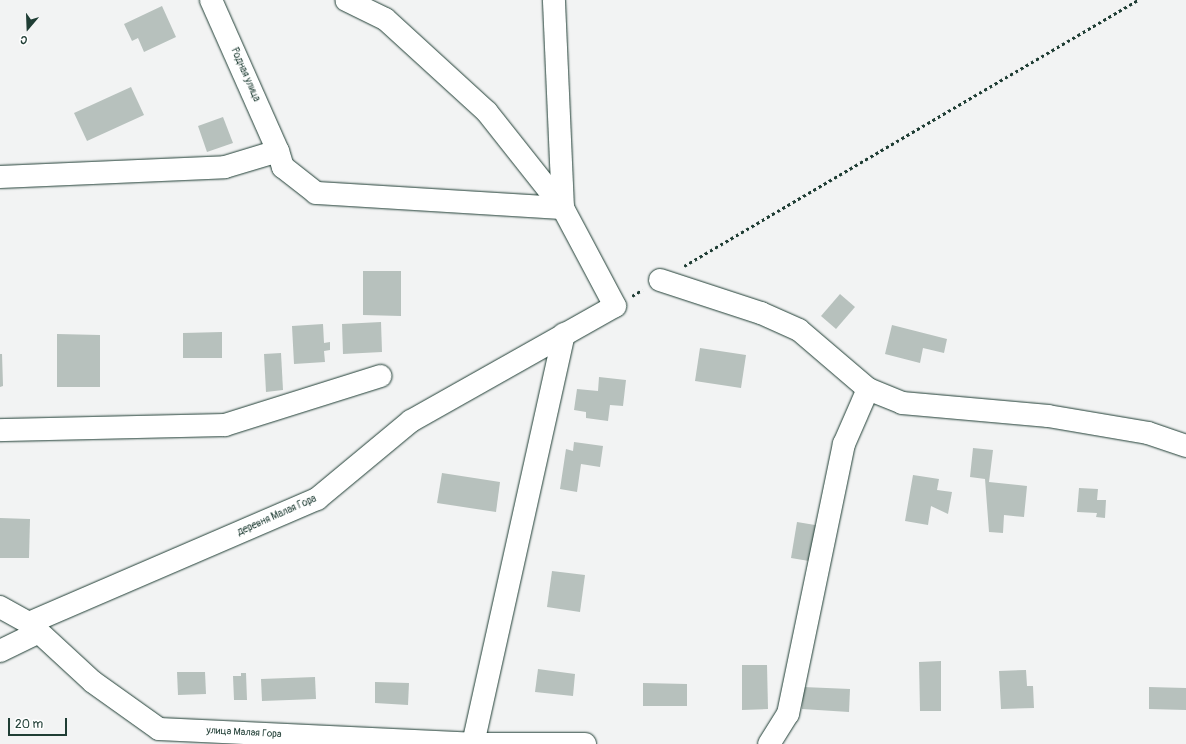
<!DOCTYPE html>
<meta charset="utf-8">
<style>
body{margin:0}
#map{position:relative;width:1186px;height:744px;overflow:hidden;background:#f2f3f3;font-family:Pangolin,sans-serif}
div>[style]{position:absolute}
.building>*{inset:0;background:#b7c1bd}
.path>*{height:2.5px;margin-top:-1.25px;transform-origin:0;background:repeating-linear-gradient(90deg,#1f3d34 0 3px,transparent 0 6px)}
.roads{filter:drop-shadow(0 0 1px #1f3d34) drop-shadow(0 0 1px #1f3d34)}
.minor>*{height:22px;margin:-11px;padding:0 11px;transform-origin:11px;border-radius:11px;background:#fff}
span{translate:-50% -50%;white-space:nowrap;text-align:center;line-height:1.15;-webkit-text-stroke:3px #fff;paint-order:stroke}
.street-label{font-size:10px;color:#1f3d34}
.north{position:absolute;left:8px;top:8px;width:40px;height:40px;-webkit-text-stroke:3px #fff;paint-order:stroke;rotate:199deg;font-size:11px;font-weight:700;line-height:16px;text-align:center;color:#1f3d34}
.north::after{content:'';display:block;margin:auto;width:14px;height:18px;background:#1f3d34;clip-path:polygon(50% 0,100% 100%,50% 72%,0 100%)}
.scale{position:absolute;left:8px;top:718px;width:59px;height:18px;box-sizing:border-box;border:2px solid #1f3d34;border-top:0;padding-left:5px;font-size:12px;line-height:14px;white-space:nowrap;color:#1f3d34;-webkit-text-stroke:3px #fff;paint-order:stroke}
</style>
<div id="map">
<div class="building">
<i style="clip-path:polygon(162px 6px,176px 37px,144px 52px,138px 38px,132px 41px,124px 24px)"></i>
<i style="clip-path:polygon(131px 87px,144px 115px,87px 141px,74px 113px)"></i>
<i style="clip-path:polygon(223px 117px,233px 143px,207px 152px,198px 126px)"></i>
<i style="clip-path:polygon(363px 271px,401px 271px,401px 316px,363px 315px)"></i>
<i style="clip-path:polygon(840px 294px,855px 307px,836px 329px,821px 316px)"></i>
<i style="clip-path:polygon(381px 322px,382px 352px,343px 354px,342px 324px)"></i>
<i style="clip-path:polygon(323px 324px,324px 343px,330px 342px,330px 350px,324px 351px,325px 362px,294px 364px,292px 326px)"></i>
<i style="clip-path:polygon(892px 325px,947px 339px,944px 353px,923px 348px,920px 363px,885px 354px)"></i>
<i style="clip-path:polygon(222px 332px,222px 358px,183px 358px,183px 333px)"></i>
<i style="clip-path:polygon(57px 334px,100px 335px,100px 387px,57px 387px)"></i>
<i style="clip-path:polygon(700px 348px,746px 355px,741px 388px,695px 381px)"></i>
<i style="clip-path:polygon(281px 353px,283px 390px,266px 392px,264px 354px)"></i>
<i style="clip-path:polygon(0 354px,2px 354px,3px 386px,0 387px)"></i>
<i style="clip-path:polygon(599px 377px,626px 380px,623px 406px,610px 405px,608px 421px,586px 418px,586px 412px,574px 410px,577px 389px,598px 391px)"></i>
<i style="clip-path:polygon(574px 442px,603px 446px,600px 467px,581px 464px,577px 492px,560px 489px,566px 449px,573px 451px)"></i>
<i style="clip-path:polygon(973px 448px,993px 450px,989px 482px,1027px 486px,1024px 517px,1004px 515px,1003px 533px,989px 532px,985px 479px,970px 477px)"></i>
<i style="clip-path:polygon(442px 473px,500px 482px,496px 512px,437px 503px)"></i>
<i style="clip-path:polygon(913px 475px,939px 479px,937px 490px,952px 492px,948px 514px,931px 506px,928px 525px,905px 521px)"></i>
<i style="clip-path:polygon(1079px 488px,1098px 489px,1097px 500px,1106px 500px,1105px 518px,1096px 517px,1097px 513px,1077px 512px)"></i>
<i style="clip-path:polygon(0 518px,30px 519px,29px 558px,0 558px)"></i>
<i style="clip-path:polygon(797px 522px,821px 526px,815px 562px,791px 558px)"></i>
<i style="clip-path:polygon(552px 571px,585px 575px,580px 612px,547px 607px)"></i>
<i style="clip-path:polygon(941px 661px,941px 711px,920px 711px,919px 662px)"></i>
<i style="clip-path:polygon(742px 665px,767px 665px,768px 709px,742px 710px)"></i>
<i style="clip-path:polygon(538px 669px,575px 674px,573px 696px,535px 692px)"></i>
<i style="clip-path:polygon(1026px 670px,1027px 686px,1033px 686px,1034px 708px,1001px 709px,999px 671px)"></i>
<i style="clip-path:polygon(177px 672px,205px 672px,206px 694px,178px 695px)"></i>
<i style="clip-path:polygon(241px 673px,246px 673px,247px 700px,234px 700px,233px 676px,241px 676px)"></i>
<i style="clip-path:polygon(315px 677px,316px 699px,262px 701px,261px 679px)"></i>
<i style="clip-path:polygon(375px 682px,409px 683px,408px 705px,375px 703px)"></i>
<i style="clip-path:polygon(643px 683px,687px 684px,687px 706px,643px 706px)"></i>
<i style="clip-path:polygon(803px 687px,850px 689px,849px 712px,802px 709px)"></i>
<i style="clip-path:polygon(1149px 687px,1186px 688px,1186px 710px,1149px 709px)"></i>
</div>
<div class="path">
<i style="left:684px;top:266px;width:526px;rotate:-30.37deg"></i>
<i style="left:632px;top:296px;width:12px;rotate:-31deg"></i>
</div>
<div class="roads">
<div class="minor">
<i style="left:211px;top:0;width:165px;rotate:66.1deg"></i>
<i style="left:0;top:177px;width:225px;rotate:-2.5deg"></i>
<i style="left:225px;top:167px;width:55px;rotate:-16.8deg"></i>
<i style="left:278px;top:151px;width:17px;rotate:73deg"></i>
<i style="left:283px;top:167px;width:42px;rotate:38.2deg"></i>
<i style="left:316px;top:193px;width:247px;rotate:3.5deg"></i>
<i style="left:563px;top:208px;width:208px;rotate:-92.5deg"></i>
<i style="left:660px;top:280px;width:106px;rotate:18.1deg"></i>
<i style="left:761px;top:313px;width:42px;rotate:24.1deg"></i>
<i style="left:799px;top:330px;width:91px;rotate:40.5deg"></i>
<i style="left:868px;top:389px;width:37px;rotate:22deg"></i>
<i style="left:902px;top:403px;width:147px;rotate:5.1deg"></i>
<i style="left:1048px;top:416px;width:101px;rotate:9.6deg"></i>
<i style="left:1148px;top:433px;width:40px;rotate:18.9deg"></i>
<i style="left:0;top:430px;width:225px;rotate:-1.3deg"></i>
<i style="left:225px;top:425px;width:163px;rotate:-17.5deg"></i>
<i style="left:0;top:607px;width:33px;rotate:29deg"></i>
<i style="left:29px;top:623px;width:87px;rotate:42.7deg"></i>
<i style="left:93px;top:682px;width:81px;rotate:35.5deg"></i>
<i style="left:159px;top:729px;width:314px;rotate:2.7deg"></i>
<i style="left:473px;top:744px;width:112px"></i>
<i style="left:29px;top:623px;width:314px;rotate:-23.3deg"></i>
<i style="left:317px;top:499px;width:122px;rotate:-39.7deg"></i>
<i style="left:411px;top:421px;width:234px;rotate:-29.4deg"></i>
<i style="left:615px;top:306px;width:111px;rotate:-118deg"></i>
<i style="left:563px;top:208px;width:122px;rotate:-128.4deg"></i>
<i style="left:487px;top:112px;width:138px;rotate:-137.6deg"></i>
<i style="left:385px;top:19px;width:43px;rotate:-154deg"></i>
<i style="left:0;top:651px;width:43px;rotate:-26deg"></i>
<i style="left:473px;top:744px;width:420px;rotate:-77.5deg"></i>
<i style="left:769px;top:744px;width:36px;rotate:-58deg"></i>
<i style="left:788px;top:714px;width:276px;rotate:-78.3deg"></i>
<i style="left:844px;top:444px;width:60px;rotate:-66.4deg"></i>
</div>
</div>
<div class="street-label">
<span style="left:245px;top:75px;rotate:66deg">Родная улица</span>
<span style="left:277px;top:516px;rotate:-24deg">деревня Малая Гора</span>
<span style="left:244px;top:733px;rotate:3deg">улица Малая Гора</span>
</div>
<div class="north">С</div>
<div class="scale">20 m</div>
</div>
